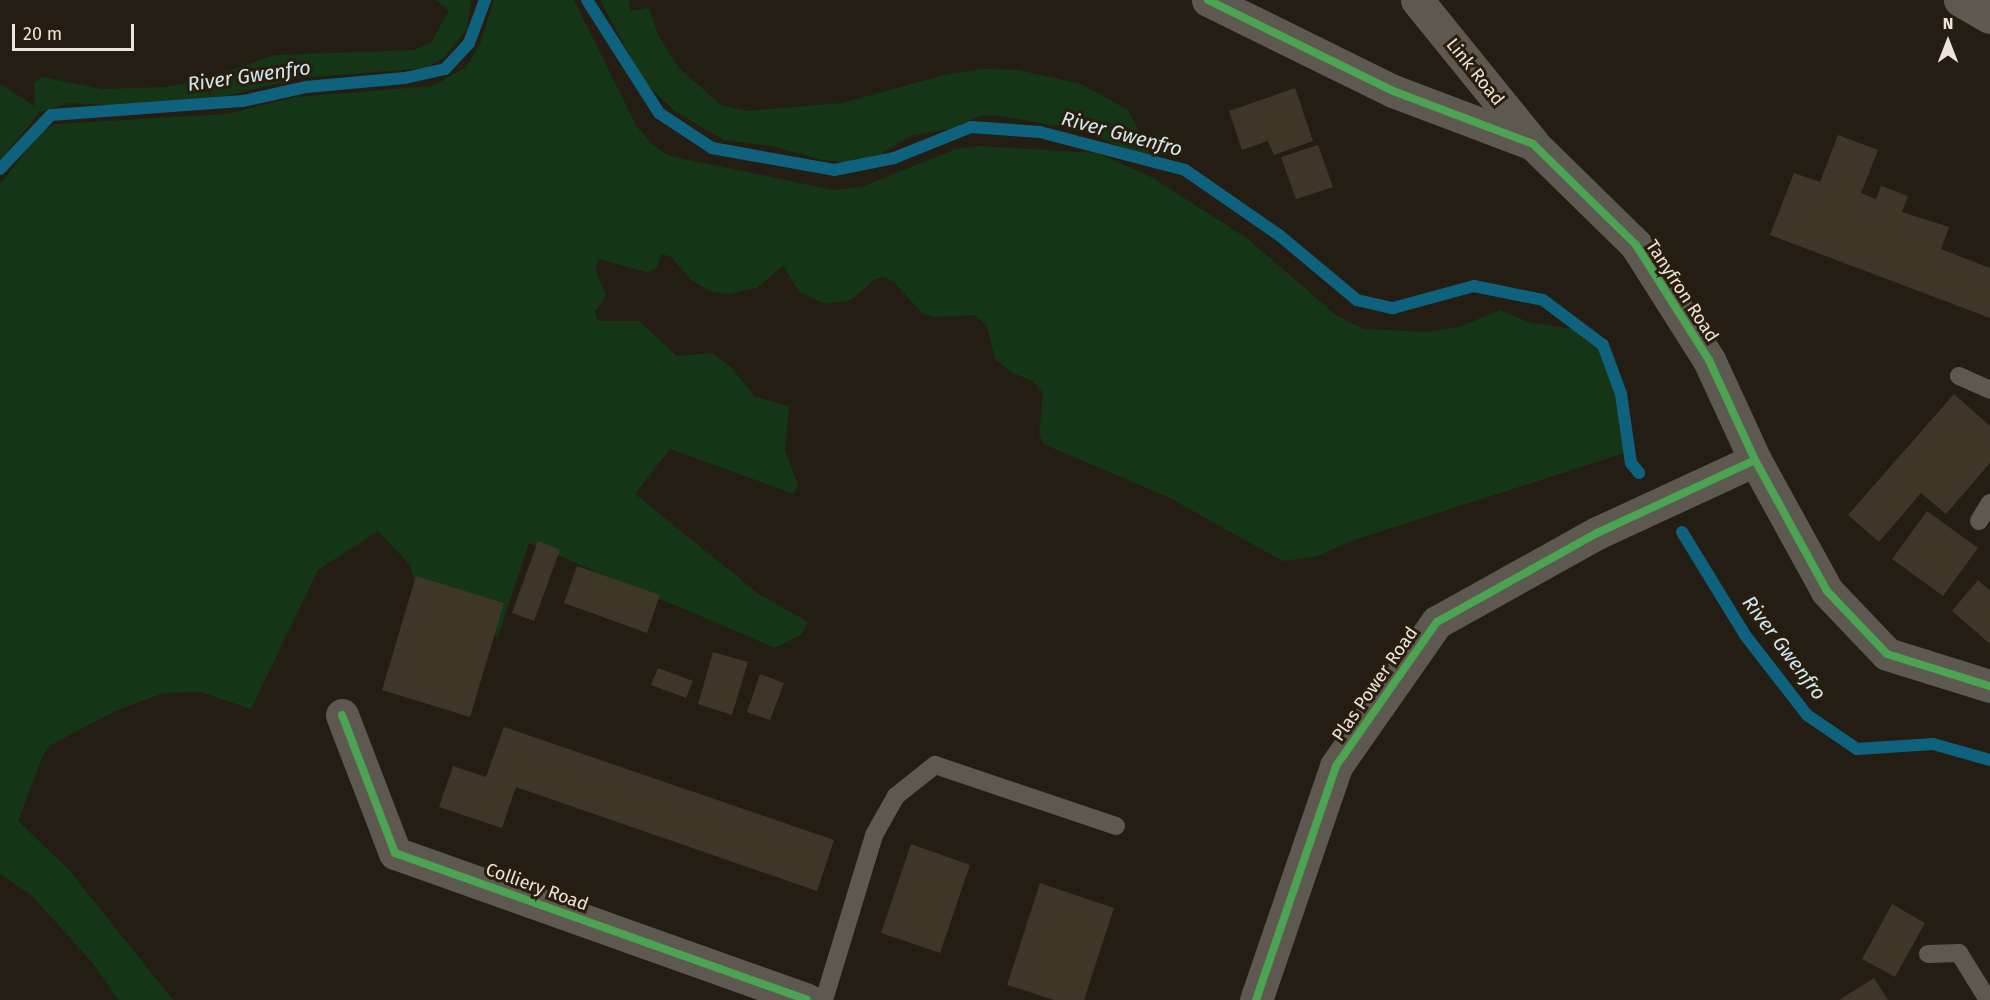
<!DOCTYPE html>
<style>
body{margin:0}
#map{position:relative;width:1990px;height:1000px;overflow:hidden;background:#231d13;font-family:"Fira Sans",sans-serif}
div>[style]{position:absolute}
.green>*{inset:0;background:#153517}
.stream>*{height:12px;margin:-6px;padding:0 6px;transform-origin:6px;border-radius:6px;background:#0f627d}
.building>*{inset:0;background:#3e3629}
.service>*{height:18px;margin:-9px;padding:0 9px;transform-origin:9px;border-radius:9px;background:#5d5850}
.minor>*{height:33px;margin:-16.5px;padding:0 16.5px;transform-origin:16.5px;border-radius:16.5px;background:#5d5850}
.tertiary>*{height:33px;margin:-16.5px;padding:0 16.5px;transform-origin:16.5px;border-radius:16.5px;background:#5d5850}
.cycleway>*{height:8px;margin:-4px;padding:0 4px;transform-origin:4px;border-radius:4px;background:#4ca352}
span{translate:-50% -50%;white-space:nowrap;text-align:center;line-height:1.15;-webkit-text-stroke:6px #291e0d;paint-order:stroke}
.street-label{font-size:18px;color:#ede5db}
.water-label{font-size:20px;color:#d1e8f3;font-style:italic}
.north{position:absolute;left:1918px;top:12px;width:60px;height:60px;-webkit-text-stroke:4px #291e0d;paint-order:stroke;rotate:0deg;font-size:16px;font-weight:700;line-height:24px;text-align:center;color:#ede5db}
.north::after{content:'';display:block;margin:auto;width:21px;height:27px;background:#ede5db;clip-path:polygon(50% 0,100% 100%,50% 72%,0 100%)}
.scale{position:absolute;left:12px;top:24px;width:122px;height:27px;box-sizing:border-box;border:3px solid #ede5db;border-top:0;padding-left:8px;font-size:18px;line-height:21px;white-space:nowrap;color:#ede5db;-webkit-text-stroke:4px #291e0d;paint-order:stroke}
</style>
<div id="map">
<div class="green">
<i style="clip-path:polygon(436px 0,471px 0,467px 29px,445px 57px,426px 68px,300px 78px,222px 97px,109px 105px,68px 103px,40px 112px,0 160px,0 84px,35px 106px,34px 82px,43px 77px,102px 89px,165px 87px,195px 82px,275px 55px,414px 50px,431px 42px,449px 11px)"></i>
<i style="clip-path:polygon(494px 0,574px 0,637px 127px,654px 146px,670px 156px,834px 190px,861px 187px,953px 150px,978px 146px,1097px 153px,1153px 178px,1248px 239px,1336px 315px,1363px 329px,1429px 332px,1459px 327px,1500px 310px,1531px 323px,1584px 330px,1608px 362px,1628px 452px,1351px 541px,1318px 556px,1283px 561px,1166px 496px,1043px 444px,1039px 434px,1043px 393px,1033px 381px,1012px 373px,995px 359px,987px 326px,975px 315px,935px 317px,923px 314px,894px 282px,883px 277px,874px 280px,851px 300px,825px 304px,799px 292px,783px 265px,757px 288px,728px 294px,709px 291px,691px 280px,671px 257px,662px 254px,657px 267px,649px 273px,599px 259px,595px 269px,606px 295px,595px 312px,598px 321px,639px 321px,677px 356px,712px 353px,730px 366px,755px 397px,789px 406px,785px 450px,798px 485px,794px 494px,670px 449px,635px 494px,759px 594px,808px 622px,802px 634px,775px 648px,529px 543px,498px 637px,415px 607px,419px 596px,410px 565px,378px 531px,318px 570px,251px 709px,201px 692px,164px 693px,115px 711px,51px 745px,43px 755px,18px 821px,69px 870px,173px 1000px,119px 1000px,91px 961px,32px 896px,0 874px,0 184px,41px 132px,55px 124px,227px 114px,295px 97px,433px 86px,466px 67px,480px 44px)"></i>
<i style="clip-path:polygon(600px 0,629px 0,630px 11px,649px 8px,659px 37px,679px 68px,721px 105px,747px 111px,842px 103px,948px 74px,983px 69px,1018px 70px,1081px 84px,1128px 110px,1155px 162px,1085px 131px,994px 115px,980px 116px,950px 129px,912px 135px,881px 154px,853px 163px,822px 160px,772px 146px,724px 140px,676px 112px,644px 82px)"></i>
</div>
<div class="stream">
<i style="left:587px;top:0;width:134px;rotate:57.5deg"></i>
<i style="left:659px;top:113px;width:64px;rotate:33.4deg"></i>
<i style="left:712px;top:148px;width:124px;rotate:10.2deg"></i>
<i style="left:834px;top:170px;width:61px;rotate:-11.3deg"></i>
<i style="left:894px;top:158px;width:83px;rotate:-21.9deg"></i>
<i style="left:971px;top:127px;width:69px;rotate:4.1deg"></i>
<i style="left:1040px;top:132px;width:150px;rotate:14.7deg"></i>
<i style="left:1185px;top:170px;width:114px;rotate:34.7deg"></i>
<i style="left:1279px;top:235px;width:102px;rotate:39.8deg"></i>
<i style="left:1357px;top:300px;width:37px;rotate:13deg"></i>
<i style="left:1393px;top:308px;width:84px;rotate:-15.2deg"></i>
<i style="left:1474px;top:286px;width:70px;rotate:11.5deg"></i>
<i style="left:1543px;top:300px;width:75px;rotate:36.9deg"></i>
<i style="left:1603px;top:345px;width:52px;rotate:69.8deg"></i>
<i style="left:1621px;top:394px;width:70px;rotate:81.8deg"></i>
<i style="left:1631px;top:463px;width:13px;rotate:51deg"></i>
<i style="left:0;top:169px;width:74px;rotate:-46.6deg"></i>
<i style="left:51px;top:115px;width:193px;rotate:-4.2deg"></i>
<i style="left:243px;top:101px;width:65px;rotate:-12.5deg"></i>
<i style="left:306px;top:87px;width:99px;rotate:-5.2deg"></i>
<i style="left:405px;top:78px;width:41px;rotate:-12.7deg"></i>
<i style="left:445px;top:69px;width:35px;rotate:-47deg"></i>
<i style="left:469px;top:43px;width:46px;rotate:-69.6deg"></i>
<i style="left:1682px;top:532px;width:121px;rotate:58.5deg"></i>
<i style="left:1745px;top:635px;width:101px;rotate:52.2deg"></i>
<i style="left:1807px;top:715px;width:60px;rotate:34.2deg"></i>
<i style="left:1857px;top:749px;width:76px;rotate:-3.8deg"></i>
<i style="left:1933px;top:744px;width:59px;rotate:15.7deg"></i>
</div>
<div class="building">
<i style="clip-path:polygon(1295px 88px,1313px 141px,1274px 155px,1268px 141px,1242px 150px,1229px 111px)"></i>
<i style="clip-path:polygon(1838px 135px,1878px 150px,1861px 193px,1876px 199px,1881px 186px,1908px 196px,1902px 212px,1949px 227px,1941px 249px,1990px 268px,1990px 318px,1770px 235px,1794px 173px,1820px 182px)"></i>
<i style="clip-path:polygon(1318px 145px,1333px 187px,1296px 199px,1281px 157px)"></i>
<i style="clip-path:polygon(1954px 394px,1990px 426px,1990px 463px,1946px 514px,1921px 493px,1879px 542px,1848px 515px)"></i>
<i style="clip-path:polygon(1927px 511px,1978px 548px,1943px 596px,1892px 559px)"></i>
<i style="clip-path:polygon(538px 541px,560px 550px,534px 621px,512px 613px)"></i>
<i style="clip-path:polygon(577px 566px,660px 595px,647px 633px,564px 603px)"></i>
<i style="clip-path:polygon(416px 576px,504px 603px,470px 717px,382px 690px)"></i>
<i style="clip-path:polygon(1978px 580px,1990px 591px,1990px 644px,1952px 611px)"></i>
<i style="clip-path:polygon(713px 652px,748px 662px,732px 715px,698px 704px)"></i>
<i style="clip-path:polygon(658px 668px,693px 681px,686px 698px,651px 685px)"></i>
<i style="clip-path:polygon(760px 674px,784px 683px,770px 720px,747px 712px)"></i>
<i style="clip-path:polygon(504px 727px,834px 840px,817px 891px,516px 787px,502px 828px,439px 807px,453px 766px,486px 777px)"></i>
<i style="clip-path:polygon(911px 844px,970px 865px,940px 953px,881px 933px)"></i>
<i style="clip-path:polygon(1040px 883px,1114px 908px,1084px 1000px,1054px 1000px,1007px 985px)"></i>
<i style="clip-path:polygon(1892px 904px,1925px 923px,1895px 977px,1862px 959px)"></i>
<i style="clip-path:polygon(1874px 978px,1888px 1000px,1839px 1000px)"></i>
</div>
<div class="service">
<i style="left:1959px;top:376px;width:34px;rotate:24deg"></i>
<i style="left:1979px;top:521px;width:21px;rotate:-59deg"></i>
<i style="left:1928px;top:954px;width:31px;rotate:-2deg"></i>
<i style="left:1959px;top:953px;width:55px;rotate:58.3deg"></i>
<i style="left:824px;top:1000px;width:172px;rotate:-73.1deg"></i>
<i style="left:874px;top:835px;width:45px;rotate:-60.6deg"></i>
<i style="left:896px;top:796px;width:50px;rotate:-38.5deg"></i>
<i style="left:935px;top:765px;width:191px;rotate:18.6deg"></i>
</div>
<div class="minor">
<i style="left:1208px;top:0;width:206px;rotate:26.2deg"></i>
<i style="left:1393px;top:91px;width:150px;rotate:20.7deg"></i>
<i style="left:1533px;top:144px;width:144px;rotate:44.4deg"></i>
<i style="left:1636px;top:245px;width:136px;rotate:57.6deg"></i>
<i style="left:1709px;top:360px;width:110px;rotate:65.3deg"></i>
<i style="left:1755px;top:460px;width:149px;rotate:61.2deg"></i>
<i style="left:1827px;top:591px;width:87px;rotate:46.4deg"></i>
<i style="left:1887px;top:654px;width:108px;rotate:17.3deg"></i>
<i style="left:1417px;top:0;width:183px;rotate:51deg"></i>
<i style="left:342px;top:715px;width:148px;rotate:69deg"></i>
<i style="left:395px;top:853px;width:437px;rotate:19.6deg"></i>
<i style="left:1256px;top:1000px;width:247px;rotate:-71.1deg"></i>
<i style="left:1336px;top:766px;width:176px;rotate:-55deg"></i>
<i style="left:1437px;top:622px;width:183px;rotate:-29.1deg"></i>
<i style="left:1597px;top:533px;width:174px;rotate:-24.8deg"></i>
</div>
<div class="tertiary">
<i style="left:1960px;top:0;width:34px;rotate:30deg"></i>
</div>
<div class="cycleway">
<i style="left:1208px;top:0;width:206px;rotate:26.2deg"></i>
<i style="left:1393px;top:91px;width:150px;rotate:20.7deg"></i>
<i style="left:1533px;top:144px;width:144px;rotate:44.4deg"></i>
<i style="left:1636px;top:245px;width:136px;rotate:57.6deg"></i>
<i style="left:1709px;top:360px;width:110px;rotate:65.3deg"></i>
<i style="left:1755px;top:460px;width:149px;rotate:61.2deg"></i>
<i style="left:1827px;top:591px;width:87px;rotate:46.4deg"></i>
<i style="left:1887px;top:654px;width:108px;rotate:17.3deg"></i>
<i style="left:342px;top:715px;width:148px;rotate:69deg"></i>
<i style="left:395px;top:853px;width:437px;rotate:19.6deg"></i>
<i style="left:1256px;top:1000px;width:247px;rotate:-71.1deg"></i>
<i style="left:1336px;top:766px;width:176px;rotate:-55deg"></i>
<i style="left:1437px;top:622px;width:183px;rotate:-29.1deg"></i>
<i style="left:1597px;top:533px;width:174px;rotate:-24.8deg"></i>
</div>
<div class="street-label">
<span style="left:1475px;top:72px;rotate:51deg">Link Road</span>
<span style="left:1682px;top:291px;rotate:57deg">Tanyfron Road</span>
<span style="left:1375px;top:684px;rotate:-55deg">Plas Power Road</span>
<span style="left:537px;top:887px;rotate:20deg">Colliery Road</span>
</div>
<div class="water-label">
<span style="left:249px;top:76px;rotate:-8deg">River Gwenfro</span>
<span style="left:1122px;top:134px;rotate:15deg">River Gwenfro</span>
<span style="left:1784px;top:648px;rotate:53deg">River Gwenfro</span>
</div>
<div class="north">N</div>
<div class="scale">20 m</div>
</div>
